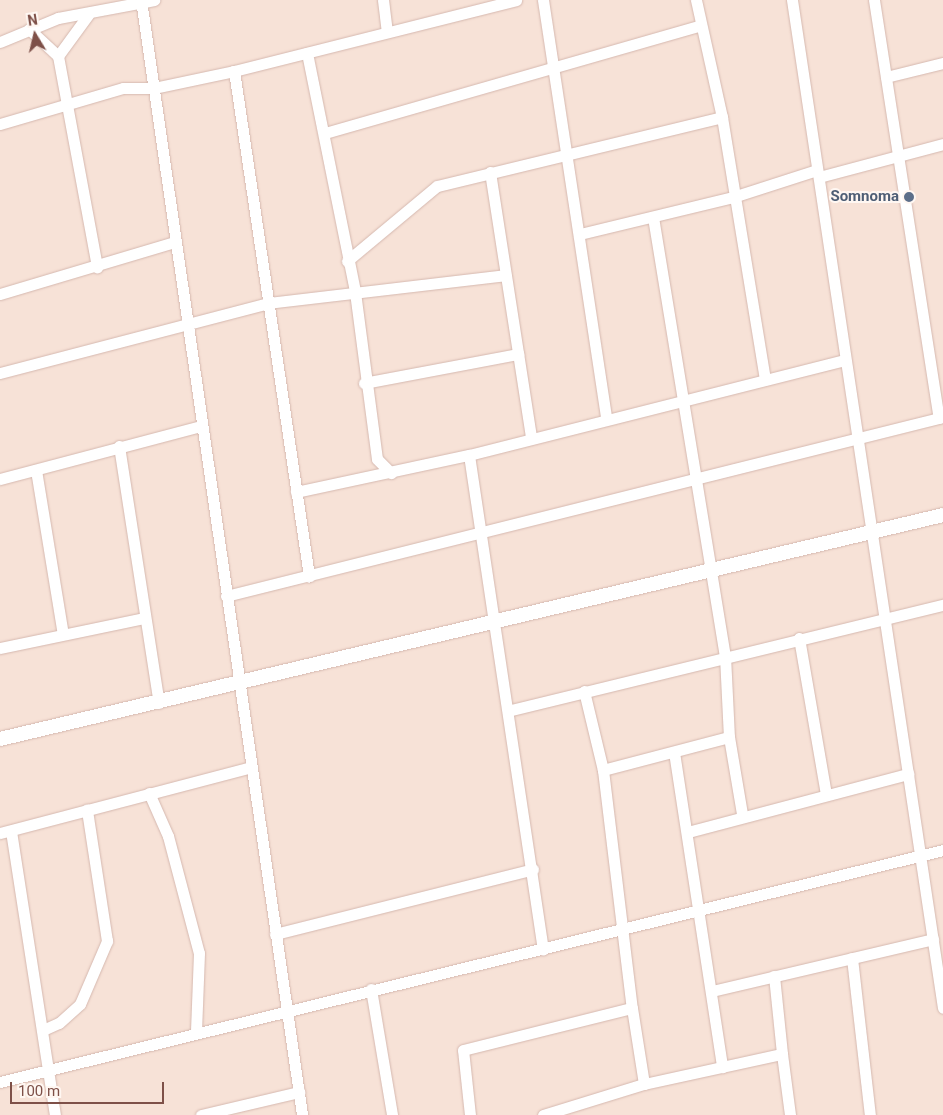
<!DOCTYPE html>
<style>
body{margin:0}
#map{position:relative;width:943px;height:1115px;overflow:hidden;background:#fff2e9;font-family:Roboto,sans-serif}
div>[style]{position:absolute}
.residential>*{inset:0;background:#f7e2d7}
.roads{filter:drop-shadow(0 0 1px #d5b8af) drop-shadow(0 0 1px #d5b8af)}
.minor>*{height:11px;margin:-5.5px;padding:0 5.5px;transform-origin:5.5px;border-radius:5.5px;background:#fff}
.tertiary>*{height:14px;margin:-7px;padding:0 7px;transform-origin:7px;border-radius:7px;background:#fff}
.dots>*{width:14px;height:14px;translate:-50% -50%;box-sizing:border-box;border:2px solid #fff7f2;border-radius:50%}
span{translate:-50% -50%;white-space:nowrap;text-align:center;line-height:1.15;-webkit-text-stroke:4px #fff7f2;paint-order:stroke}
.service-label{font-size:15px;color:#4e5e75;font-weight:700}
.right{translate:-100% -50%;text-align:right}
.north{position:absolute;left:10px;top:10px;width:50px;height:50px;-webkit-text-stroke:4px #fff7f2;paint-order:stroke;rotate:351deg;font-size:14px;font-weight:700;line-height:20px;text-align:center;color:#7e5048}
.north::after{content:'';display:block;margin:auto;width:18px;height:22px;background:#7e5048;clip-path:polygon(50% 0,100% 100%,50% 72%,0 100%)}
.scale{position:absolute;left:10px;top:1082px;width:154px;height:22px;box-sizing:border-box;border:2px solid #7e5048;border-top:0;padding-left:6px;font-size:15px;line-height:18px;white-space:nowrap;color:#7e5048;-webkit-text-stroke:4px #fff7f2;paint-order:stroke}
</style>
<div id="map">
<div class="residential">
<i style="clip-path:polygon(0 0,943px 0,943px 1115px,0 1115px)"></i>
</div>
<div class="roads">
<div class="minor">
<i style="left:141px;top:0;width:1127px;rotate:81.78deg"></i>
<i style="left:383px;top:0;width:32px;rotate:83deg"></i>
<i style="left:543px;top:0;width:423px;rotate:81.4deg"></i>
<i style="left:696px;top:0;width:120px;rotate:77.5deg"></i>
<i style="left:722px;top:117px;width:266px;rotate:80.7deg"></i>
<i style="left:792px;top:0;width:1019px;rotate:81.48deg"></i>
<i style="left:874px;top:0;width:423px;rotate:81.2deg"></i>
<i style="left:29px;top:29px;width:40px;rotate:43deg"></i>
<i style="left:58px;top:56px;width:215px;rotate:79.5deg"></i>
<i style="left:0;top:42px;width:63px;rotate:-22.5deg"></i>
<i style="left:58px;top:18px;width:98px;rotate:-10.6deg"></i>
<i style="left:307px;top:53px;width:244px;rotate:78.6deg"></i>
<i style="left:355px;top:292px;width:168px;rotate:82.5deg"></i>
<i style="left:377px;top:459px;width:20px;rotate:45deg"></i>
<i style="left:58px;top:56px;width:51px;rotate:-53.8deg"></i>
<i style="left:234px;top:71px;width:511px;rotate:81.55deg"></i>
<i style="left:886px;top:77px;width:59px;rotate:-13.8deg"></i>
<i style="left:0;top:124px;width:128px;rotate:-16.3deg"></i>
<i style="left:123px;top:88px;width:31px"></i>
<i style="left:154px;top:88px;width:82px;rotate:-12deg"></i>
<i style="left:234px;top:71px;width:291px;rotate:-14.1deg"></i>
<i style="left:325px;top:133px;width:391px;rotate:-16deg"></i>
<i style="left:490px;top:172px;width:268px;rotate:81.2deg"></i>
<i style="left:819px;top:177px;width:128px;rotate:-14.9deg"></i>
<i style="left:653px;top:217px;width:445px;rotate:80.7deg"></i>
<i style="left:725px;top:656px;width:81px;rotate:87.2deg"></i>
<i style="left:729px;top:737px;width:78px;rotate:80.4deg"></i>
<i style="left:580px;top:234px;width:157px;rotate:-13.6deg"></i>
<i style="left:733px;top:197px;width:88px;rotate:-17.8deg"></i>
<i style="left:347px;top:261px;width:117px;rotate:-39.8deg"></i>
<i style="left:437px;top:186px;width:293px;rotate:-13.6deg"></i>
<i style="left:0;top:294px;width:182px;rotate:-16.6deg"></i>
<i style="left:0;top:373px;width:277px;rotate:-14.6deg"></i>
<i style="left:268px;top:303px;width:239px;rotate:-6.7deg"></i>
<i style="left:364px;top:383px;width:157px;rotate:-10.7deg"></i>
<i style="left:119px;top:446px;width:260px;rotate:81.2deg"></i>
<i style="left:469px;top:455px;width:500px;rotate:81.5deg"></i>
<i style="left:36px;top:470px;width:166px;rotate:80.7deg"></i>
<i style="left:0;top:479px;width:208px;rotate:-14.8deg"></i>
<i style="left:296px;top:492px;width:177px;rotate:-12.1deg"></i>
<i style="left:469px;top:455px;width:388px;rotate:-14.2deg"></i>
<i style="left:226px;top:596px;width:739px;rotate:-14.02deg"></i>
<i style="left:799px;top:638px;width:158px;rotate:80.2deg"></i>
<i style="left:0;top:648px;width:146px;rotate:-11.8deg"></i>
<i style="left:584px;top:691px;width:81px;rotate:76.5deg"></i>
<i style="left:603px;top:770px;width:240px;rotate:83.1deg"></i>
<i style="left:511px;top:710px;width:445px;rotate:-13.7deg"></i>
<i style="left:674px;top:752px;width:319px;rotate:81.3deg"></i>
<i style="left:603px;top:770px;width:130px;rotate:-14.7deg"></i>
<i style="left:149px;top:793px;width:47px;rotate:66.2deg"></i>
<i style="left:168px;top:836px;width:121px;rotate:75.2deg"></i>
<i style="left:199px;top:953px;width:79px;rotate:92.2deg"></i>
<i style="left:11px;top:831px;width:287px;rotate:81.2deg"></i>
<i style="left:688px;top:832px;width:228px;rotate:-14.8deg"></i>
<i style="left:0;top:833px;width:260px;rotate:-14.7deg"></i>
<i style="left:275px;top:934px;width:266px;rotate:-14.1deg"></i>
<i style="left:852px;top:958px;width:158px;rotate:83.5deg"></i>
<i style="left:774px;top:976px;width:78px;rotate:84.1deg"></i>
<i style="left:371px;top:989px;width:128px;rotate:80.5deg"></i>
<i style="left:712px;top:991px;width:227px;rotate:-13.2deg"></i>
<i style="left:43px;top:1030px;width:17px;rotate:-24deg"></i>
<i style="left:59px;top:1023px;width:28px;rotate:-42deg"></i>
<i style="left:80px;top:1004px;width:69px;rotate:-66.8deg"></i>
<i style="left:107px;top:941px;width:133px;rotate:-98.7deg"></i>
<i style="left:0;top:1082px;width:971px;rotate:-13.82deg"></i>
<i style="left:201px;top:1115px;width:101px;rotate:-13.2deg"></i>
<i style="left:470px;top:1115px;width:65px;rotate:-96.1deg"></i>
<i style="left:463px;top:1050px;width:174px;rotate:-14deg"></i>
<i style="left:632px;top:1008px;width:77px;rotate:81deg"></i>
<i style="left:543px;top:1115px;width:106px;rotate:-17.1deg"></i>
<i style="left:644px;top:1084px;width:141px;rotate:-12.3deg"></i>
<i style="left:782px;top:1054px;width:62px;rotate:82.5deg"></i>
</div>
<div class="tertiary">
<i style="left:0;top:739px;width:969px;rotate:-13.36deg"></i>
</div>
</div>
<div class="dots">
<i style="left:909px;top:197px;background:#5c6f8a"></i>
</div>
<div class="service-label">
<span class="right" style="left:899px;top:197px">Somnoma</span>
</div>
<div class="north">N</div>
<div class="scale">100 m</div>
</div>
